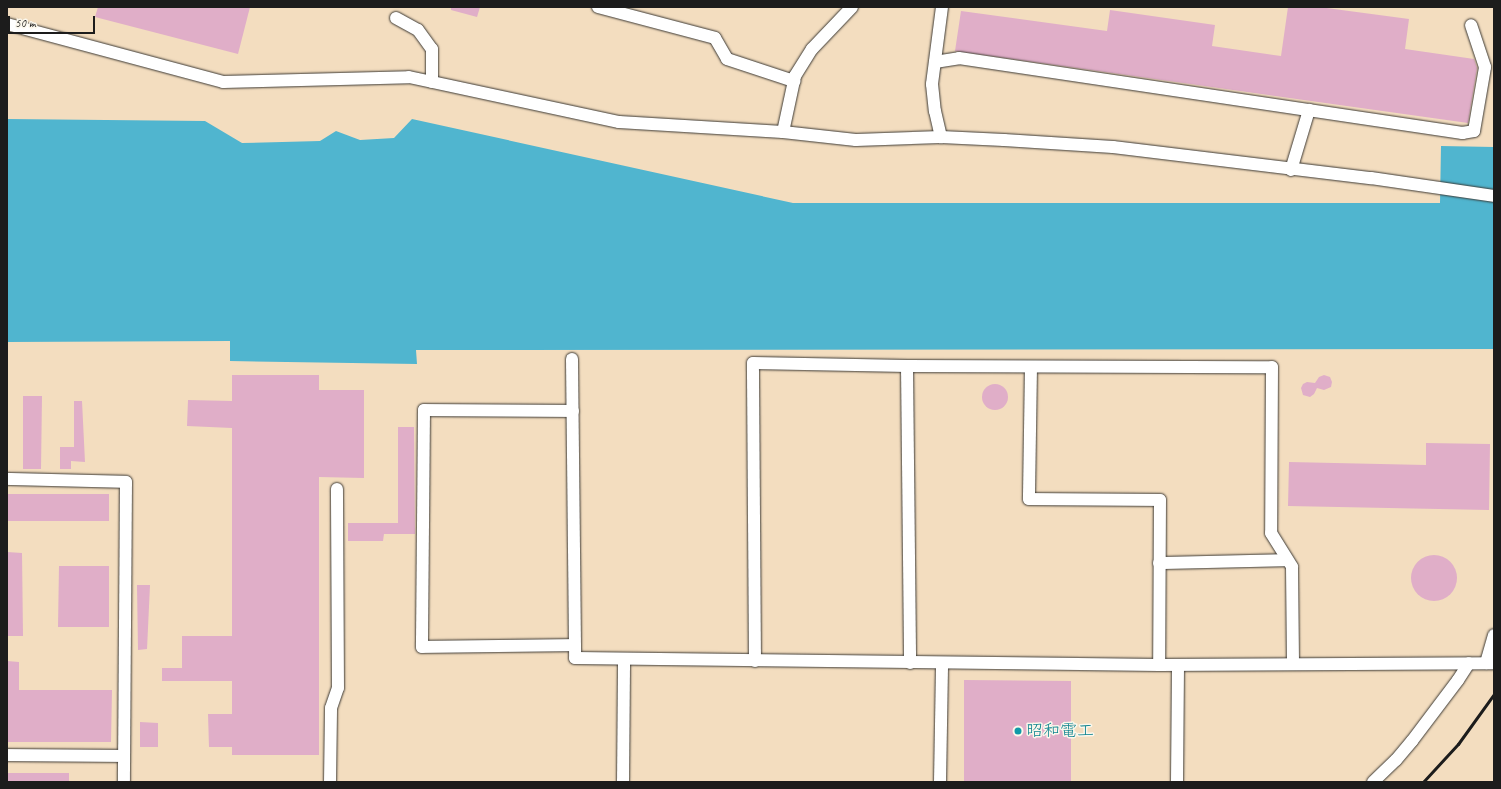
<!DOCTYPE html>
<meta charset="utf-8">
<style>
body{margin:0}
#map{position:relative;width:1501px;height:789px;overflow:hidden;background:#f3ddbf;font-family:Caveat,"Klee One",sans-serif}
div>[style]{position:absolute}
.water>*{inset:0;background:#50b5cf}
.building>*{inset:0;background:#e0aec8}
.round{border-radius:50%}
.roads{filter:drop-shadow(0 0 1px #3c3934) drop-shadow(0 0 1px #3c3934)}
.minor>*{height:12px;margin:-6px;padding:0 6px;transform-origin:6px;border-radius:6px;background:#fff}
.rail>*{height:3px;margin:-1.5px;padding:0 1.5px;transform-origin:1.5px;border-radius:1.5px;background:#1c1c1c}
.dots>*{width:11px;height:11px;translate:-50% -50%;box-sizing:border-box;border:2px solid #fbf7ec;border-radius:50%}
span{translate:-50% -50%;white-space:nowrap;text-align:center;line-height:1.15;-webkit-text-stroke:3px #fbf7ec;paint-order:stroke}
.culture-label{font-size:17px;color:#0d838f}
.left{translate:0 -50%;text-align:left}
.frame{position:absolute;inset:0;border:8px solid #1c1c1c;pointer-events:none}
.scale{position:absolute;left:8px;top:16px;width:87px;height:18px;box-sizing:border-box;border:2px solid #1c1c1c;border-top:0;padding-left:5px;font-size:12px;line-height:14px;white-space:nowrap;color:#1c1c1c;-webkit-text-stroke:3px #fbf7ec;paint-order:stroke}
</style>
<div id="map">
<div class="water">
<i style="clip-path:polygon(7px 119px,205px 121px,242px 143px,320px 141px,336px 131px,360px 140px,394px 138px,412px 119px,793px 203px,1440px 203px,1441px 146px,1494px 147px,1494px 349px,416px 350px,417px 364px,230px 361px,230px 341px,7px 342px)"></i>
</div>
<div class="building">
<i style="clip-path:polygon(98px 7px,250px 7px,238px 54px,95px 17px)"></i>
<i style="clip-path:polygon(451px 7px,480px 7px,477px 17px,451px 10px)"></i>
<i style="clip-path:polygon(1288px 7px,1319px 7px,1409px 19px,1405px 49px,1474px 59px,1477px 68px,1468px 123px,955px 51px,961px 11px,1107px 31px,1110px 10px,1215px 25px,1212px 46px,1281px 56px)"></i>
<i style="clip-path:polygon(232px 375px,319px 375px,319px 390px,364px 390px,364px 478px,319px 477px,319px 755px,232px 755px,232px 747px,209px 747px,208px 714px,232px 714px,232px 681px,162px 681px,162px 668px,182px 668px,182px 636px,232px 636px,232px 428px,187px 426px,188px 400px,232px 401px)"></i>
<i style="clip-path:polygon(1324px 375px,1330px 377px,1332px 382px,1331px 387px,1324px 390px,1317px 388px,1314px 394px,1310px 397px,1303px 395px,1301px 388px,1303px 384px,1307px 382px,1315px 383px,1319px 377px)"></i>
<i class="round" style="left:982px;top:384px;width:26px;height:26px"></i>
<i style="clip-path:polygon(23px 396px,42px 396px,41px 469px,23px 469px)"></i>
<i style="clip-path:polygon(74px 401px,82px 401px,85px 462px,71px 461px,71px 469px,60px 469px,60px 447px,74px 447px)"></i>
<i style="clip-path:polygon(398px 427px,414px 427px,415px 534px,384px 534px,383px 541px,348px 541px,348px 523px,398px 523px)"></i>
<i style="clip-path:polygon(1426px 443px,1490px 444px,1489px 510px,1288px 506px,1289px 462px,1426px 465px)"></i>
<i style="clip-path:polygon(7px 494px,109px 494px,109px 521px,7px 521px)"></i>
<i style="clip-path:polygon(7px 552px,22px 553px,23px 636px,7px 636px)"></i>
<i class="round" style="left:1411px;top:555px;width:46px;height:46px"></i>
<i style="clip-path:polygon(59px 566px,109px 566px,109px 627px,58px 627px)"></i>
<i style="clip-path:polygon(137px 585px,150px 585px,147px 649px,138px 650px)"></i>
<i style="clip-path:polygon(7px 661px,19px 662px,19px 690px,112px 690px,111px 742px,7px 742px)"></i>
<i style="clip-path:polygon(964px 680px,1071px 681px,1071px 782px,964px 782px)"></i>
<i style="clip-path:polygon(140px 722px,158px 723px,158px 747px,140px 747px)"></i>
<i style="clip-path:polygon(7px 773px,69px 773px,69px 782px,7px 782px)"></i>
</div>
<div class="roads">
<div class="minor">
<i style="left:598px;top:7px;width:121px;rotate:14.8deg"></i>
<i style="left:715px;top:38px;width:24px;rotate:60deg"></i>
<i style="left:727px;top:59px;width:71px;rotate:18.2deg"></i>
<i style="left:942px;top:7px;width:78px;rotate:97.4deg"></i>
<i style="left:932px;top:84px;width:27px;rotate:84deg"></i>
<i style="left:935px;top:111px;width:27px;rotate:77deg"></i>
<i style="left:941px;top:137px;width:63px;rotate:2.7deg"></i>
<i style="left:1004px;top:140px;width:109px;rotate:3.7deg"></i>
<i style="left:1113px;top:147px;width:260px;rotate:6.9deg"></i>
<i style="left:1371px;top:178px;width:124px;rotate:8.3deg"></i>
<i style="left:396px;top:18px;width:25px;rotate:29deg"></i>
<i style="left:418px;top:30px;width:24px;rotate:54deg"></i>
<i style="left:432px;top:49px;width:33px;rotate:90deg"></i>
<i style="left:7px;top:24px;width:224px;rotate:15deg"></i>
<i style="left:223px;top:82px;width:186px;rotate:-1.5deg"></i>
<i style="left:409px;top:77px;width:215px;rotate:12.1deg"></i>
<i style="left:619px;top:122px;width:164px;rotate:3.5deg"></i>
<i style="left:783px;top:132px;width:73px;rotate:6.3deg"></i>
<i style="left:856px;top:140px;width:85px;rotate:-2deg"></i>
<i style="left:935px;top:62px;width:24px;rotate:-9deg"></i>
<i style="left:959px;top:58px;width:509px;rotate:8.48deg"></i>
<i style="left:1462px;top:133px;width:12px;rotate:-9deg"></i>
<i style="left:1474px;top:131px;width:65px;rotate:-80.2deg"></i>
<i style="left:1485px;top:67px;width:44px;rotate:-108.4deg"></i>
<i style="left:783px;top:132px;width:57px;rotate:-77.9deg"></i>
<i style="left:795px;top:76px;width:32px;rotate:-58deg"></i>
<i style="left:812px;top:49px;width:58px;rotate:-46.4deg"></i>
<i style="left:1291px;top:170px;width:63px;rotate:-73.3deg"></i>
<i style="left:572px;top:359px;width:299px;rotate:89.4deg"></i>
<i style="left:575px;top:658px;width:584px;rotate:0.69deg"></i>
<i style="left:1159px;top:665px;width:335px;rotate:-0.3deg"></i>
<i style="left:907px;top:366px;width:297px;rotate:89.4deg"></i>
<i style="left:1031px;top:367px;width:132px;rotate:90.9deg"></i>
<i style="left:1029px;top:499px;width:131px;rotate:0.4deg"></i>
<i style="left:1160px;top:500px;width:165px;rotate:90.3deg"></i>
<i style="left:573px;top:411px;width:149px;rotate:-179.6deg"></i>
<i style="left:424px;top:410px;width:237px;rotate:90.5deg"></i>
<i style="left:422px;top:647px;width:153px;rotate:-0.7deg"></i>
<i style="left:7px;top:479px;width:119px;rotate:1.4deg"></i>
<i style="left:126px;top:482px;width:300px;rotate:90.4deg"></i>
<i style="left:1159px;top:563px;width:128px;rotate:-1.3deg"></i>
<i style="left:755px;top:661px;width:298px;rotate:-90.4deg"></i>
<i style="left:753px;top:363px;width:154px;rotate:1.1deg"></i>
<i style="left:907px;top:366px;width:365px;rotate:0.2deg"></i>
<i style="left:1272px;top:367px;width:166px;rotate:90.3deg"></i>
<i style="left:1271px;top:533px;width:40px;rotate:58deg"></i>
<i style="left:1292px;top:567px;width:97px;rotate:89.4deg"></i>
<i style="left:1486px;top:663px;width:29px;rotate:-74deg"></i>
<i style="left:7px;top:755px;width:117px;rotate:0.5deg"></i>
<i style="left:330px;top:782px;width:74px;rotate:-89.2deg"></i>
<i style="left:331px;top:708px;width:21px;rotate:-71deg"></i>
<i style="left:338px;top:688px;width:199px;rotate:-90.3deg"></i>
<i style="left:623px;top:782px;width:122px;rotate:-89.5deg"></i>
<i style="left:940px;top:782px;width:119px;rotate:-89deg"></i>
<i style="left:1177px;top:782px;width:117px;rotate:-89.5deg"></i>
<i style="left:1373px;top:782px;width:32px;rotate:-44deg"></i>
<i style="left:1396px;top:760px;width:25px;rotate:-50deg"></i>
<i style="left:1412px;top:741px;width:76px;rotate:-53deg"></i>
<i style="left:1458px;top:680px;width:20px;rotate:-57deg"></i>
</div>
</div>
<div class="rail">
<i style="left:1423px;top:782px;width:52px;rotate:-47.4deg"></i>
<i style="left:1458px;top:744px;width:62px;rotate:-54.2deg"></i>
</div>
<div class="dots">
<i style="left:1018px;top:731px;background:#0f9aa8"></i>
</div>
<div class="culture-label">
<span class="left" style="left:1026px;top:731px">昭和電工</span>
</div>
<div class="frame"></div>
<div class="scale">50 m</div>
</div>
